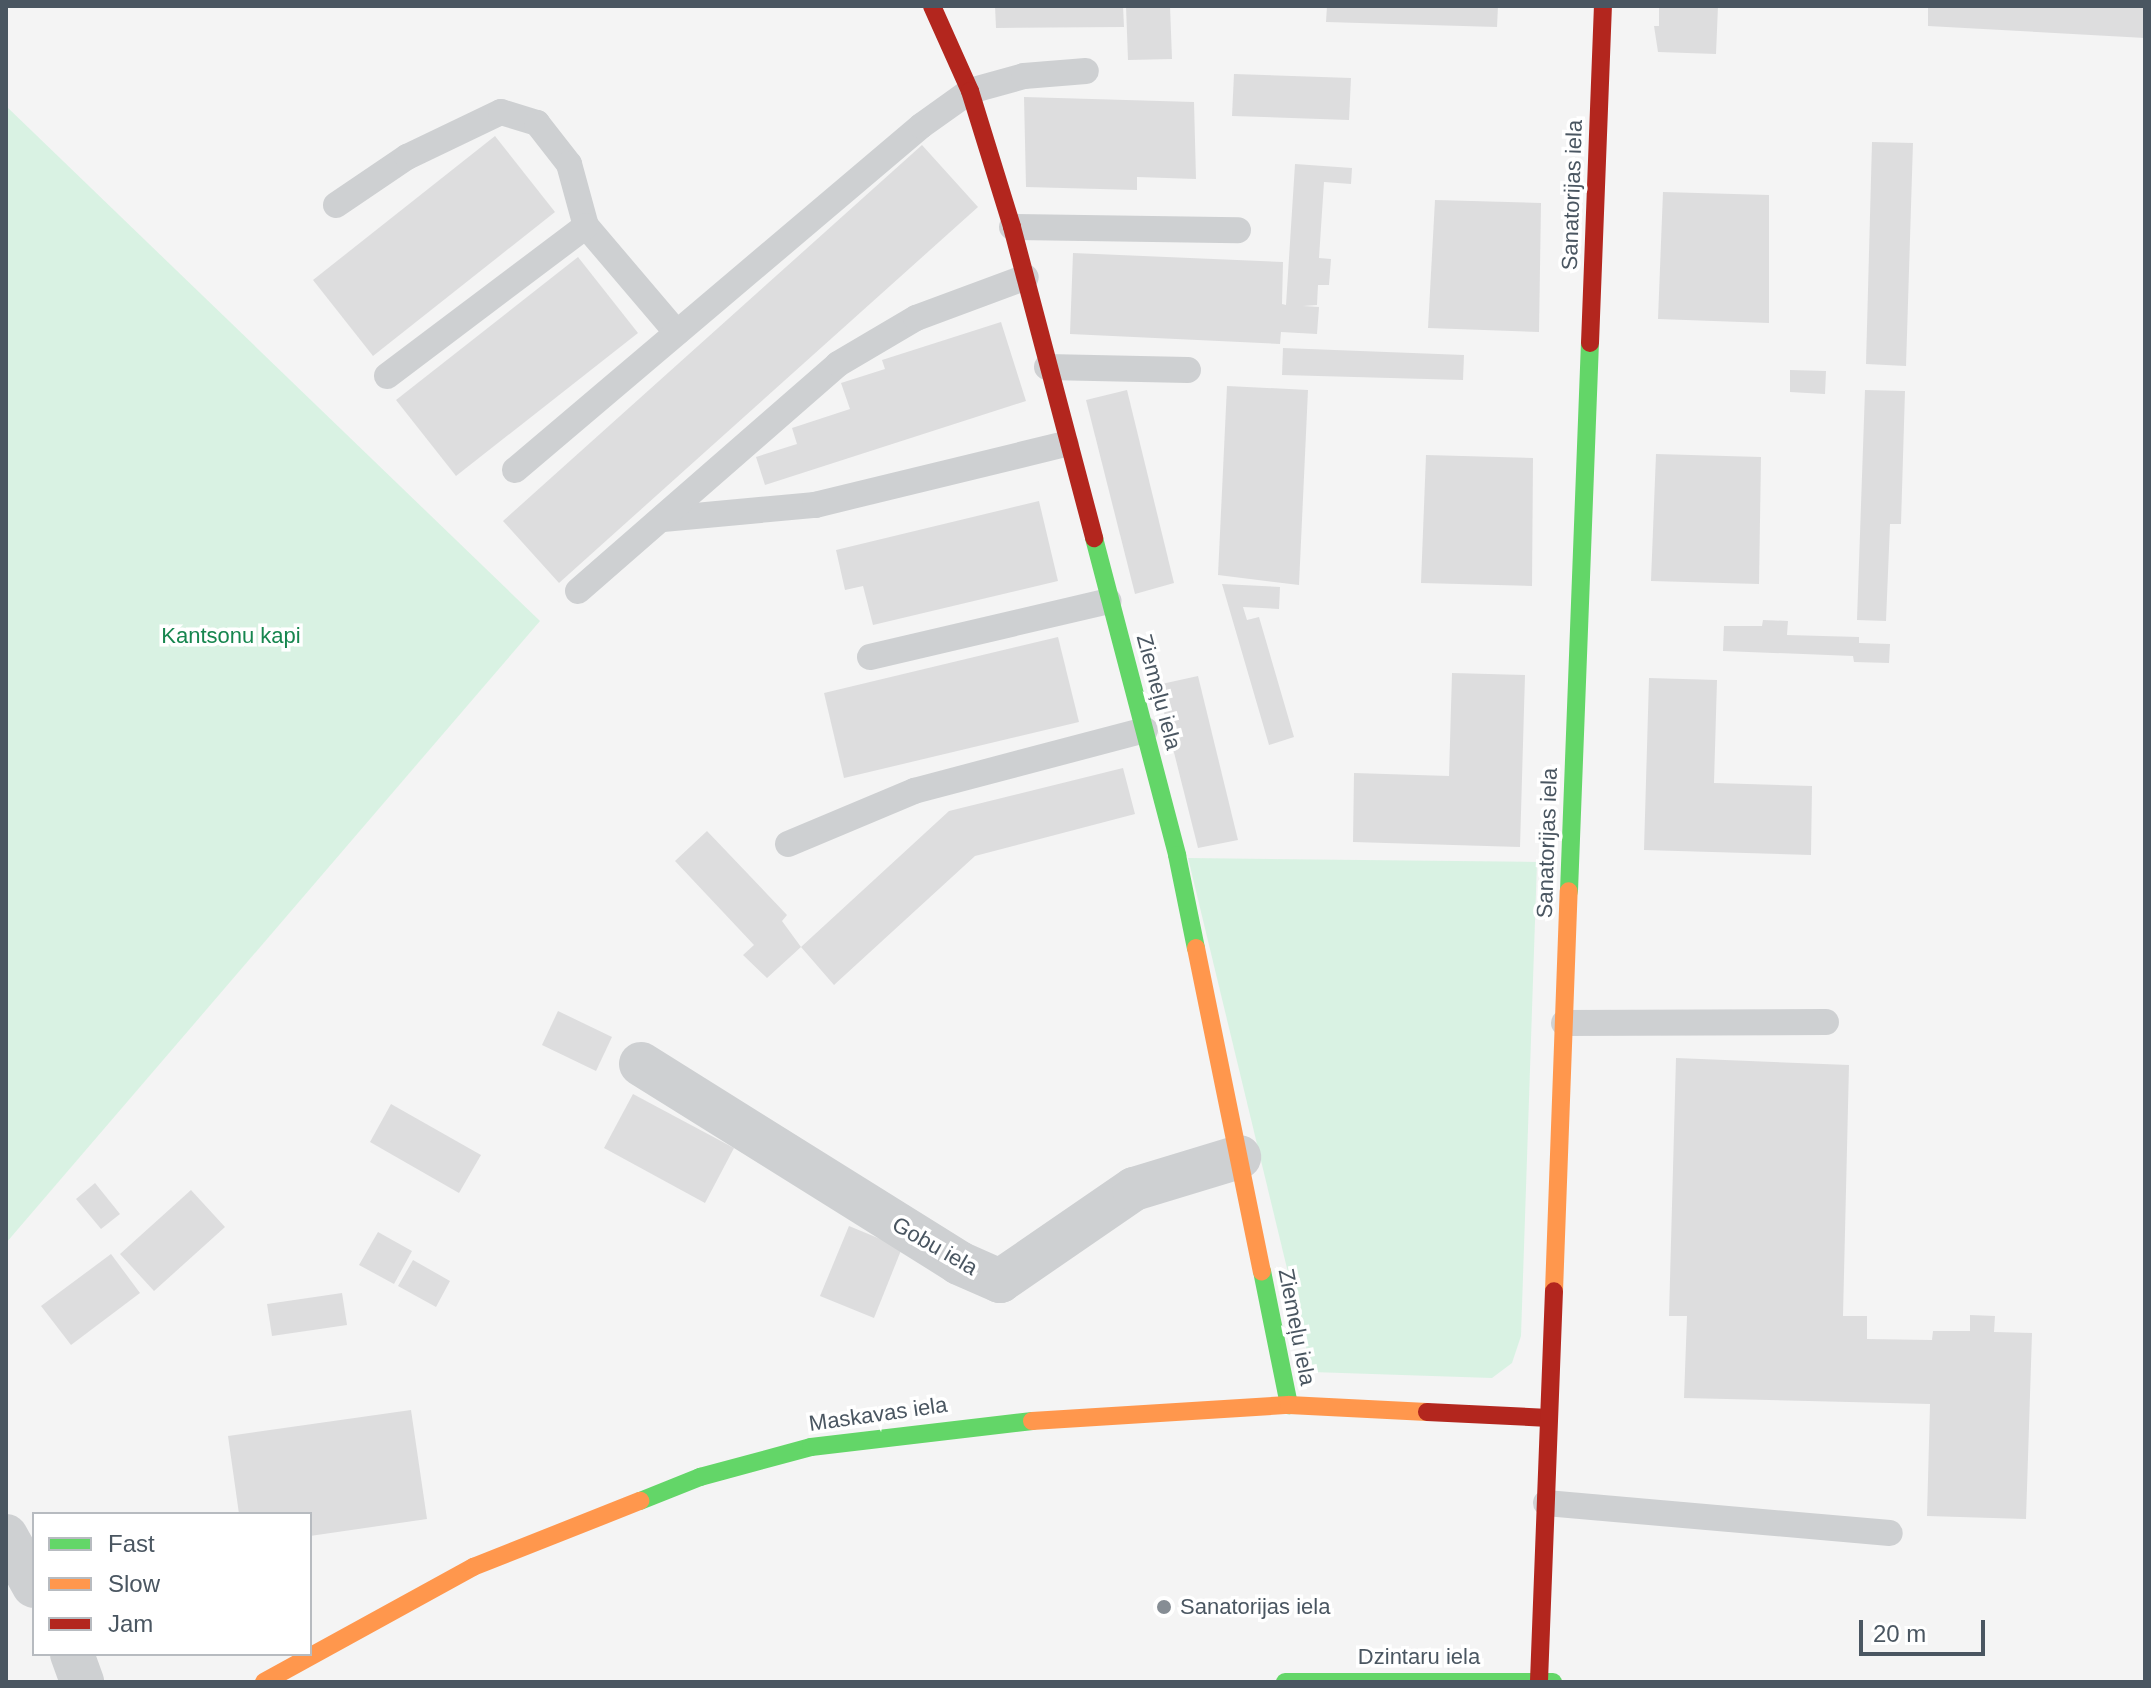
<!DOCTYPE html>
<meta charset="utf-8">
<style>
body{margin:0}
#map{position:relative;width:2151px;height:1688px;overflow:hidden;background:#f4f4f4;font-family:Arial,sans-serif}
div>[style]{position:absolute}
.green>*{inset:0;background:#d9f2e3}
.building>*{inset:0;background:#ddddde}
.lane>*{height:26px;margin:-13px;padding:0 13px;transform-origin:13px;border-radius:13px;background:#ced0d2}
.street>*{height:44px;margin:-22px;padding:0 22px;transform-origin:22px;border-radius:22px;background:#ced0d2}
.fast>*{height:18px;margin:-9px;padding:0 9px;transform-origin:9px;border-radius:9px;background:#63d668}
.slow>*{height:18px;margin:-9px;padding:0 9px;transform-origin:9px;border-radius:9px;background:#ff974d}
.jam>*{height:18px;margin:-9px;padding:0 9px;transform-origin:9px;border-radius:9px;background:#b3261e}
.dots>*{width:22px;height:22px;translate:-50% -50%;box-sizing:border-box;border:4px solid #fff;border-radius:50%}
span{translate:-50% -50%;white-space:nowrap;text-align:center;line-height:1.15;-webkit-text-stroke:7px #fff;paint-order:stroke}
.street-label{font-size:22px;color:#4a5661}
.park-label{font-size:22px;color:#17864f}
.poi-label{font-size:22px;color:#4a5661}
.left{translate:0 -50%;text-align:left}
.frame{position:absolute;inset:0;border:8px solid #4a5661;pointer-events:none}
.legend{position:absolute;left:32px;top:1512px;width:280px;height:144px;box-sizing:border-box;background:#fff;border:2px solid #b7bbc0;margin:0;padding:10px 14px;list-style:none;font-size:24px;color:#4a5661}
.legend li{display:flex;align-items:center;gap:16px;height:40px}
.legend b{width:40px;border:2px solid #b7bbc0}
.scale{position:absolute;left:1859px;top:1620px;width:126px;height:36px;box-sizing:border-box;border:4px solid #4a5661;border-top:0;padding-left:10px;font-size:24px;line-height:28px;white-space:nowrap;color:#4a5661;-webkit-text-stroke:6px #fff;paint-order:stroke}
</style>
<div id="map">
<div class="green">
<i style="clip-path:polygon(6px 106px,540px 621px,6px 1243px)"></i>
<i style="clip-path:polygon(1188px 858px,1537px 862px,1521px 1336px,1512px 1363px,1492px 1378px,1312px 1372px)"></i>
</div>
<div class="building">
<i style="clip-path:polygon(995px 6px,1123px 6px,1124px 27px,996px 28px)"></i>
<i style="clip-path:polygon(1126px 6px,1170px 6px,1172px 59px,1128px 60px)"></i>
<i style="clip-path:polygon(1327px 6px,1498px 6px,1497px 27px,1326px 22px)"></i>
<i style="clip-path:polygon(1659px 6px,1718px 6px,1716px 54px,1658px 52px,1654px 26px,1659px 26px)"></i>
<i style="clip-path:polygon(1928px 6px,2145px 6px,2145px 38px,1928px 26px)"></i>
<i style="clip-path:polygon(1234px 74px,1351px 78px,1349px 120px,1232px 116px)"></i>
<i style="clip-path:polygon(1024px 97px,1194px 102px,1196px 179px,1137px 177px,1137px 190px,1026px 187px)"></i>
<i style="clip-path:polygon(495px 136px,555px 212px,373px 356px,313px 280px)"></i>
<i style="clip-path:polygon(1872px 142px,1913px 143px,1906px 366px,1866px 364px)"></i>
<i style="clip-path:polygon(922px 145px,978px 207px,559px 583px,503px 521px)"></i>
<i style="clip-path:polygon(1295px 164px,1352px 168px,1351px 184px,1324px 182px,1319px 258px,1331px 259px,1329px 285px,1318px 285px,1317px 305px,1303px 306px,1319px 307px,1317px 334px,1281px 332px,1280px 344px,1070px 334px,1073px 253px,1283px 262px,1282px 304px,1286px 305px)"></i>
<i style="clip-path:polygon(1663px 192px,1769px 195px,1769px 323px,1658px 319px)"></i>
<i style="clip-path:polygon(1435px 200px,1541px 203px,1539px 332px,1428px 328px)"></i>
<i style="clip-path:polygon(578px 257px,638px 333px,456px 476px,396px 400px)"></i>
<i style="clip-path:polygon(1001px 322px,1026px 401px,765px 485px,756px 457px,797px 444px,792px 428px,850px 409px,841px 383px,885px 369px,882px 360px)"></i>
<i style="clip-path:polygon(1283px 348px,1464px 355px,1463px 380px,1282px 375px)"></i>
<i style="clip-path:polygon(1790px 370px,1826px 371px,1825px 394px,1790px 392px)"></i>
<i style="clip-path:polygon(1227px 386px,1308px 390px,1299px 585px,1218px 575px)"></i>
<i style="clip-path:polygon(1127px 390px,1174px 583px,1135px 594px,1086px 400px)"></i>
<i style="clip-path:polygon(1865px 390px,1905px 391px,1901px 524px,1890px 524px,1886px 621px,1857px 620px)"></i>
<i style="clip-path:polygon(1656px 454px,1761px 457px,1759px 584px,1651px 581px)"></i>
<i style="clip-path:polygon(1426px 455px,1533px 458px,1532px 586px,1421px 583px)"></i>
<i style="clip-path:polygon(1039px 501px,1058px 581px,873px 625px,863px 586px,845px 590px,836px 550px)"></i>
<i style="clip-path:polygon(1222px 584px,1280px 587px,1279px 609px,1243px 607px,1247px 620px,1259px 617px,1294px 737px,1269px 745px)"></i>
<i style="clip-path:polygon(1763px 620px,1788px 621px,1787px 635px,1859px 637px,1859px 643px,1890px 644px,1889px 663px,1854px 662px,1853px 656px,1723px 651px,1724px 626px,1762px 626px)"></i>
<i style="clip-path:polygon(1058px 637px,1079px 722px,844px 778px,824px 693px)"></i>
<i style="clip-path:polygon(1452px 673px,1525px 675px,1520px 847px,1353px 842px,1354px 773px,1449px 776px)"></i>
<i style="clip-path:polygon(1198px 676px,1238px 840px,1198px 848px,1157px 685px)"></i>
<i style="clip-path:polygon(1649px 678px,1717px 680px,1714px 783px,1812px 786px,1811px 855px,1644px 850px)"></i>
<i style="clip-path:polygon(1123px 768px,1135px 814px,975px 856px,834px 985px,801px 947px,767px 978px,743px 955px,754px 945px,675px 861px,707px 831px,787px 915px,782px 921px,801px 947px,949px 811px)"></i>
<i style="clip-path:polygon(558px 1011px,612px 1037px,596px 1071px,542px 1045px)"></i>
<i style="clip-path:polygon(1676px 1058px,1849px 1065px,1843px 1316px,1867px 1316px,1867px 1339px,1932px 1340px,1933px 1331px,1970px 1331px,1970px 1315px,1995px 1316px,1994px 1332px,2032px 1333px,2026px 1519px,1927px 1516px,1930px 1404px,1684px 1398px,1687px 1316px,1669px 1316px)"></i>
<i style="clip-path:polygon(633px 1094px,734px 1148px,705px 1203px,604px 1148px)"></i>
<i style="clip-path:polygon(391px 1104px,481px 1155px,459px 1193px,370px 1142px)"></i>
<i style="clip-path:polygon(95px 1183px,120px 1214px,101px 1229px,76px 1199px)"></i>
<i style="clip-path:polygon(191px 1190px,225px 1227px,154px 1291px,120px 1254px)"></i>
<i style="clip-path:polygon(849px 1226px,902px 1248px,874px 1318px,820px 1296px)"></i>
<i style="clip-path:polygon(378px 1232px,412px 1251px,394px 1284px,359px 1265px)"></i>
<i style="clip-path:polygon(111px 1254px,140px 1293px,71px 1345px,41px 1306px)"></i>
<i style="clip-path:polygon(413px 1260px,450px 1281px,436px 1307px,398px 1286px)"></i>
<i style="clip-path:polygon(342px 1293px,347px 1325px,272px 1336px,267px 1304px)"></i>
<i style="clip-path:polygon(411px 1410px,427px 1519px,310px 1536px,310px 1514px,239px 1514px,228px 1436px)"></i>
</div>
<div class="lane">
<i style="left:336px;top:205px;width:86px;rotate:-34.1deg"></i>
<i style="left:407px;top:157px;width:104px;rotate:-25.6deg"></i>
<i style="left:501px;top:112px;width:38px;rotate:17deg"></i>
<i style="left:537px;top:123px;width:52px;rotate:52deg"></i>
<i style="left:569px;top:164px;width:64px;rotate:74.7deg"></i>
<i style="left:586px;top:226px;width:140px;rotate:49.6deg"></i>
<i style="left:1012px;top:227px;width:226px;rotate:0.8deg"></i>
<i style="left:1047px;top:367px;width:141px;rotate:1.2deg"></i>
<i style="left:387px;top:376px;width:249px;rotate:-37deg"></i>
<i style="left:515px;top:470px;width:532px;rotate:-40.27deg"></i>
<i style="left:921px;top:126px;width:60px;rotate:-35.5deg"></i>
<i style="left:970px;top:91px;width:56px;rotate:-15.5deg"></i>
<i style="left:1024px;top:76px;width:62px;rotate:-4.6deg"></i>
<i style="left:663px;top:519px;width:153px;rotate:-5.3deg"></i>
<i style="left:815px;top:505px;width:258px;rotate:-13.7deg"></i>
<i style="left:578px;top:591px;width:345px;rotate:-41.1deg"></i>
<i style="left:838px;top:364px;width:91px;rotate:-30.5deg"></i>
<i style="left:916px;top:318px;width:117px;rotate:-20.4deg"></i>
<i style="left:870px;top:657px;width:245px;rotate:-13.2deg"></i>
<i style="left:788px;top:844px;width:137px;rotate:-22.8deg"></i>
<i style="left:914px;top:791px;width:239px;rotate:-14.8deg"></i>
<i style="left:1564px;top:1023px;width:262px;rotate:-0.2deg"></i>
<i style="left:1546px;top:1503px;width:345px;rotate:5deg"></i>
</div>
<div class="street">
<i style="left:641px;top:1064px;width:375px;rotate:32deg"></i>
<i style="left:959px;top:1263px;width:45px;rotate:23.7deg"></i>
<i style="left:1000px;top:1281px;width:163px;rotate:-34.5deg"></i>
<i style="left:1134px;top:1189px;width:110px;rotate:-16.9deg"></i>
<i style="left:6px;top:1536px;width:57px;rotate:60.8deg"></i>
<i style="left:72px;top:1654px;width:30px;rotate:70deg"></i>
</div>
<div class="fast">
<i style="left:1094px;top:538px;width:328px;rotate:75.3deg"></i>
<i style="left:1177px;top:855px;width:95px;rotate:78.5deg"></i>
<i style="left:1569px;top:891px;width:548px;rotate:-87.81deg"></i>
<i style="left:1262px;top:1271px;width:137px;rotate:78.6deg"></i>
<i style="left:640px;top:1501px;width:65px;rotate:-21.8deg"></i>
<i style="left:700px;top:1477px;width:115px;rotate:-15.1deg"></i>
<i style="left:811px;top:1447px;width:223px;rotate:-6.7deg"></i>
<i style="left:1285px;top:1682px;width:268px"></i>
</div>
<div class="slow">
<i style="left:1196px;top:948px;width:330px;rotate:78.5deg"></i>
<i style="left:1554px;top:1291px;width:400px;rotate:-87.9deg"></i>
<i style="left:1032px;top:1421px;width:257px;rotate:-3.6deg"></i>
<i style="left:1289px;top:1405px;width:138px;rotate:2.9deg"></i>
<i style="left:264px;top:1682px;width:239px;rotate:-28.8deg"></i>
<i style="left:473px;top:1567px;width:180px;rotate:-21.6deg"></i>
</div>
<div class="jam">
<i style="left:932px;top:6px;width:93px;rotate:65.9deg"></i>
<i style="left:970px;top:91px;width:142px;rotate:72.8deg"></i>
<i style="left:1012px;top:227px;width:322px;rotate:75.2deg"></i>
<i style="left:1590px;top:343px;width:337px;rotate:-87.8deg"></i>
<i style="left:1427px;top:1412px;width:122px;rotate:2.8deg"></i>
<i style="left:1539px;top:1681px;width:390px;rotate:-87.8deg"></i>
</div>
<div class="dots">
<i style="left:1164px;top:1607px;background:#868d94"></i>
</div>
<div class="street-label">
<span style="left:1572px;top:195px;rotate:-88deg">Sanatorijas iela</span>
<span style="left:1159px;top:692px;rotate:75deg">Ziemeļu iela</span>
<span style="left:1547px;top:843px;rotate:-88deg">Sanatorijas iela</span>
<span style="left:935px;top:1246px;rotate:30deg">Gobu iela</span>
<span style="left:1297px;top:1327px;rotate:79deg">Ziemeļu iela</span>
<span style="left:878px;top:1414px;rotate:-8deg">Maskavas iela</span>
<span style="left:1419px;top:1657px">Dzintaru iela</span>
</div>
<div class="park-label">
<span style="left:231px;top:636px">Kantsonu kapi</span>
</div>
<div class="poi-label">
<span class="left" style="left:1180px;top:1607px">Sanatorijas iela</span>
</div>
<div class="frame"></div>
<ul class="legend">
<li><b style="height:10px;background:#63d668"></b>Fast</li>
<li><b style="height:10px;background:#ff974d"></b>Slow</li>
<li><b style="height:10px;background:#b3261e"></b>Jam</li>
</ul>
<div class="scale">20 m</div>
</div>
